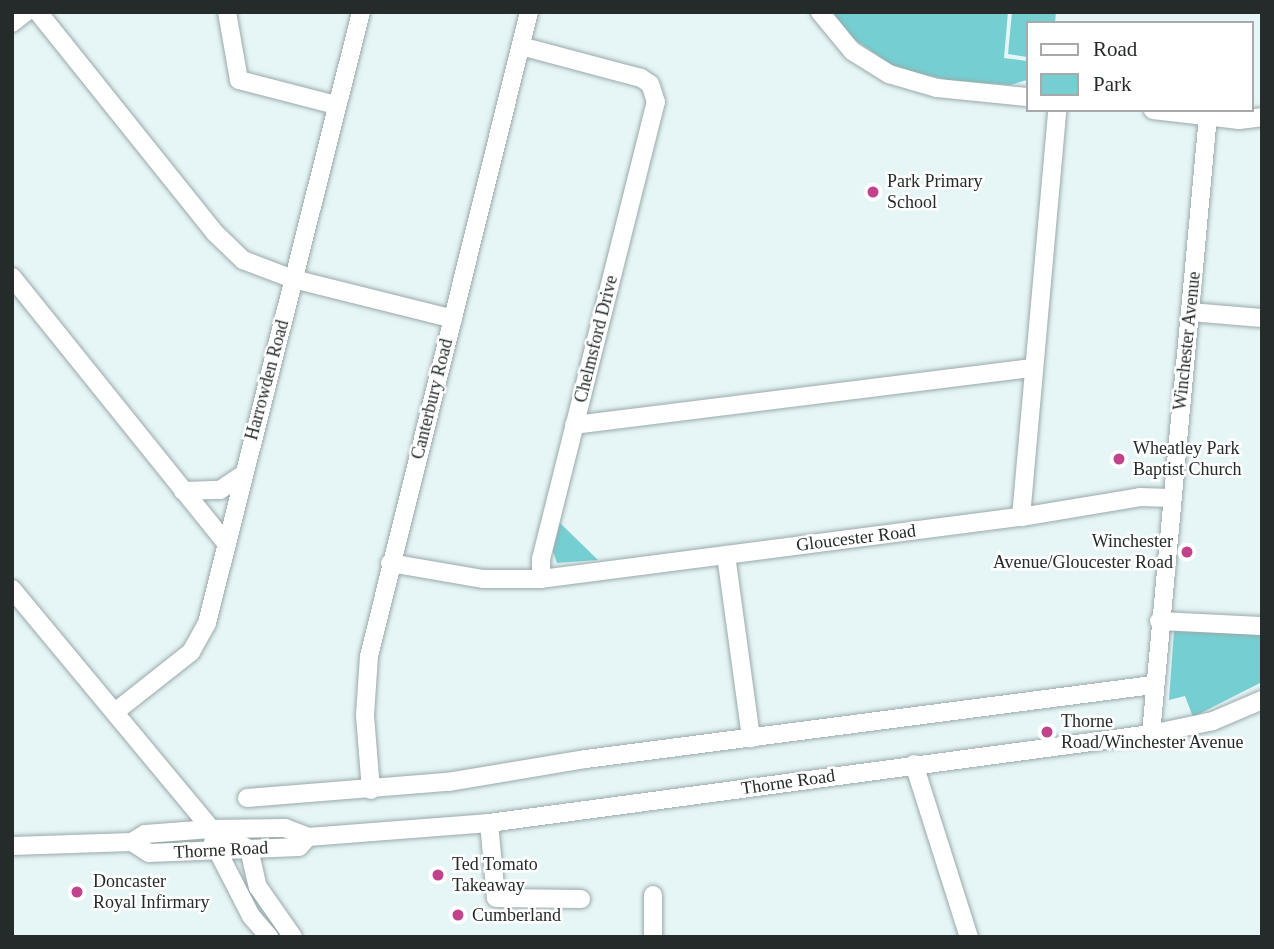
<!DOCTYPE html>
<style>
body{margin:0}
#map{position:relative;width:1274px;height:949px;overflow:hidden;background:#e6f5f6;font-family:"Times New Roman",serif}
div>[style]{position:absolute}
.green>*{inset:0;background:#75cfd2}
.roads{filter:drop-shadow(0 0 2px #9aa9aa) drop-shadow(0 0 2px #9aa9aa)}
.minor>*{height:18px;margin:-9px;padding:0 9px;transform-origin:9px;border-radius:9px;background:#fff}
.dots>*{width:19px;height:19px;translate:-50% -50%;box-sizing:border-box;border:4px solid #fff;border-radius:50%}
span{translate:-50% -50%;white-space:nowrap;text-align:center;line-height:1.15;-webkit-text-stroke:5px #fff;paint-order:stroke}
.poi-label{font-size:18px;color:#252b2b}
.left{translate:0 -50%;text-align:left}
.right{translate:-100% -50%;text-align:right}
.street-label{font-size:18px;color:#252b2b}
.frame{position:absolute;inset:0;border:14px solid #252b2b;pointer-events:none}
.legend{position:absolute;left:1026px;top:21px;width:228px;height:91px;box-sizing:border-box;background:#fff;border:2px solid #a8aaaa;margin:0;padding:9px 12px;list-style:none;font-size:21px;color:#252b2b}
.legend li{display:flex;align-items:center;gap:14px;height:35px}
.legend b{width:35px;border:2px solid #a8aaaa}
</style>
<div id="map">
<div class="green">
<i style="clip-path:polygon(830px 12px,1008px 12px,1004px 58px,1027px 61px,1027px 80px,1010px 85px,948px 80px,896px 68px,848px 35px)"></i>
<i style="clip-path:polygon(1012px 12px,1056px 12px,1055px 23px,1027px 23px,1027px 57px,1008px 54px)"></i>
<i style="clip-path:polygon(560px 523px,598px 560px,557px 563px,553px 551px)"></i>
<i style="clip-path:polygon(1174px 631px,1262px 632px,1262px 682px,1193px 717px,1185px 696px,1169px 700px)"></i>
</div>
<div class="roads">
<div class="minor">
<i style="left:38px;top:12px;width:283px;rotate:51.3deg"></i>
<i style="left:215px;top:233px;width:39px;rotate:44deg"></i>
<i style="left:243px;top:260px;width:53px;rotate:20.8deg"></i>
<i style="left:293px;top:279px;width:165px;rotate:14deg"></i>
<i style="left:227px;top:12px;width:69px;rotate:80deg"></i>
<i style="left:239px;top:80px;width:100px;rotate:14.5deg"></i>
<i style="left:820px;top:12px;width:50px;rotate:50.6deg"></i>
<i style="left:852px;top:51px;width:44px;rotate:31.9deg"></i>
<i style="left:889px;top:74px;width:50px;rotate:16.3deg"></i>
<i style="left:937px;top:88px;width:90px;rotate:5.7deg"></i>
<i style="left:12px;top:23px;width:18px;rotate:-38deg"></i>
<i style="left:1153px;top:110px;width:87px;rotate:6.6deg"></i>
<i style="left:1239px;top:120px;width:23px;rotate:-7deg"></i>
<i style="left:12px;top:277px;width:340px;rotate:51.2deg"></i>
<i style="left:1190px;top:312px;width:72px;rotate:4.8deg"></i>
<i style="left:574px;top:425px;width:463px;rotate:-7.1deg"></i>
<i style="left:183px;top:491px;width:37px;rotate:-2deg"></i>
<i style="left:220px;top:490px;width:27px;rotate:-34deg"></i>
<i style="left:1021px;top:517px;width:409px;rotate:-84.9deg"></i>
<i style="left:726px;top:555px;width:185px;rotate:82.2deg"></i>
<i style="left:390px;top:563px;width:95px;rotate:9.7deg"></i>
<i style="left:484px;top:579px;width:57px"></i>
<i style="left:541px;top:579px;width:20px;rotate:-90deg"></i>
<i style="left:541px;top:559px;width:471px;rotate:-75.9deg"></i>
<i style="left:656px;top:102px;width:19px;rotate:-108deg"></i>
<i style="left:650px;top:84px;width:11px;rotate:-146deg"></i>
<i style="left:641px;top:78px;width:124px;rotate:-165.1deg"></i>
<i style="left:541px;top:579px;width:484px;rotate:-7.4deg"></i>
<i style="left:1021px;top:517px;width:121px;rotate:-9.5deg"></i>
<i style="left:1140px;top:497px;width:31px;rotate:2deg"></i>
<i style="left:12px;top:589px;width:312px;rotate:50.3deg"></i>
<i style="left:211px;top:829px;width:43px;rotate:27.8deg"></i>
<i style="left:249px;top:849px;width:39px;rotate:77deg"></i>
<i style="left:258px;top:887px;width:61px;rotate:55deg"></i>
<i style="left:1159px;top:621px;width:103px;rotate:2.8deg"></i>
<i style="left:115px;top:712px;width:97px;rotate:-38.3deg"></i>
<i style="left:191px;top:652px;width:33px;rotate:-61deg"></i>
<i style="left:207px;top:623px;width:630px;rotate:-75.85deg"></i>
<i style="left:1151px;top:734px;width:621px;rotate:-84.73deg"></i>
<i style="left:914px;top:764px;width:182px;rotate:72.4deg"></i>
<i style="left:371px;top:790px;width:75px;rotate:-94.6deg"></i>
<i style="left:365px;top:715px;width:59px;rotate:-86.1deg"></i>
<i style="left:369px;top:656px;width:664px;rotate:-76.05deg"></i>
<i style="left:247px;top:798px;width:202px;rotate:-4.6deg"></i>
<i style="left:448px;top:782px;width:140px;rotate:-9.5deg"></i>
<i style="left:586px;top:759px;width:572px;rotate:-7.44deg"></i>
<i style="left:489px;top:823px;width:75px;rotate:84.7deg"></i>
<i style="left:496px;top:898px;width:85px;rotate:0.7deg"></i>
<i style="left:132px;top:842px;width:20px;rotate:33deg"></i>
<i style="left:149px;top:853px;width:150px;rotate:-2.3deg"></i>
<i style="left:299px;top:847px;width:13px;rotate:-48deg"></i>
<i style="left:213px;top:842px;width:83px;rotate:62.8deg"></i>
<i style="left:251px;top:916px;width:28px;rotate:49deg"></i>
<i style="left:12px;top:846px;width:120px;rotate:-1.9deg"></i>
<i style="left:132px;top:842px;width:15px;rotate:-32deg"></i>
<i style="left:145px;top:834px;width:66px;rotate:-4.3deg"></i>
<i style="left:211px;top:829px;width:74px;rotate:-0.8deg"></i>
<i style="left:285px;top:828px;width:25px;rotate:21deg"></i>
<i style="left:308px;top:837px;width:182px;rotate:-4.4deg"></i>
<i style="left:489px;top:823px;width:668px;rotate:-7.66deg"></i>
<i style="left:1151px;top:734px;width:63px;rotate:-11.8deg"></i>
<i style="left:1213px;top:721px;width:53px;rotate:-23.2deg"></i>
<i style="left:653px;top:937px;width:42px;rotate:-90deg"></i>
</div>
</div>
<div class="dots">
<i style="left:873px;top:192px;background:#c3428c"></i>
<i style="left:1119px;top:459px;background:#c3428c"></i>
<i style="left:1187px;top:552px;background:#c3428c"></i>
<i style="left:1047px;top:732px;background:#c3428c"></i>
<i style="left:438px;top:875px;background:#c3428c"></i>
<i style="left:77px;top:892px;background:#c3428c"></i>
<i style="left:458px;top:915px;background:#c3428c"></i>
</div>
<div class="poi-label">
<span class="left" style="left:887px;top:192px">Park Primary<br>School</span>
<span class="left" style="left:1133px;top:459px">Wheatley Park<br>Baptist Church</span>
<span class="right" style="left:1173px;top:552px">Winchester<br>Avenue/Gloucester Road</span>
<span class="left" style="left:1061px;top:732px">Thorne<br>Road/Winchester Avenue</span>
<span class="left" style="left:452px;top:875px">Ted Tomato<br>Takeaway</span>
<span class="left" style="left:93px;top:892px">Doncaster<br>Royal Infirmary</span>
<span class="left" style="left:472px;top:915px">Cumberland</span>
</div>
<div class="street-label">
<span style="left:596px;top:339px;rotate:-76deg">Chelmsford Drive</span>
<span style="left:1187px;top:341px;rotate:-84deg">Winchester Avenue</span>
<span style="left:267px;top:380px;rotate:-75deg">Harrowden Road</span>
<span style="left:432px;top:399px;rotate:-76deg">Canterbury Road</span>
<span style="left:856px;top:538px;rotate:-7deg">Gloucester Road</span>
<span style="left:788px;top:782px;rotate:-8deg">Thorne Road</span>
<span style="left:221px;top:850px;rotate:-3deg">Thorne Road</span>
</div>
<div class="frame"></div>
<ul class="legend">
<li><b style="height:9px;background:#fff"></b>Road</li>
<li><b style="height:19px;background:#75cfd2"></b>Park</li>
</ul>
</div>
